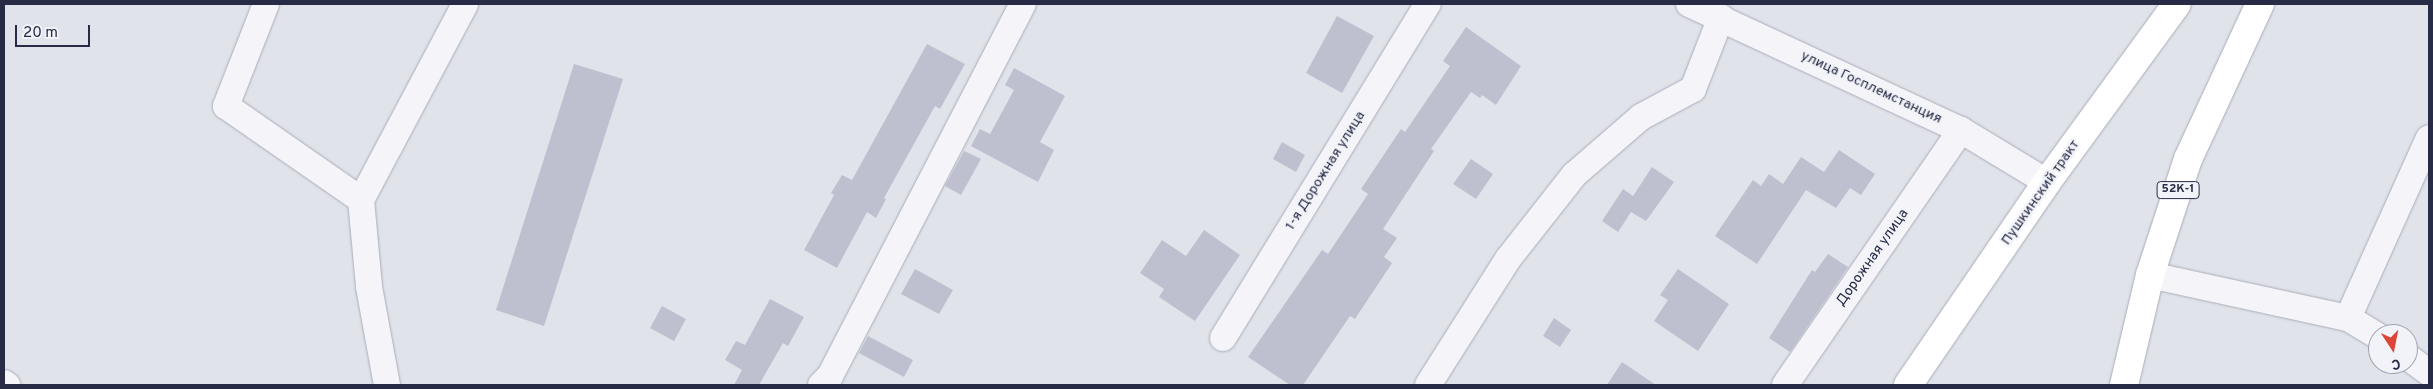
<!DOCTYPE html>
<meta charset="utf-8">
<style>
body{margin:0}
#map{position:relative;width:2433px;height:389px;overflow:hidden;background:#e1e3eb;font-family:Overpass,sans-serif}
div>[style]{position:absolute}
.building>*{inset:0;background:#bec0cf}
.roads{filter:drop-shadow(0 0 1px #a9acb9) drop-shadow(0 0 1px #a9acb9)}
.minor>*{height:26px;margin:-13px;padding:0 13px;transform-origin:13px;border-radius:13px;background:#f5f5f9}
.major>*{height:28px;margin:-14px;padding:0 14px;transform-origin:14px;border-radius:14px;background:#fff}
span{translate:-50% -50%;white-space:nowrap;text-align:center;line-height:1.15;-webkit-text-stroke:4.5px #f1f3f8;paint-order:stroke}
.shield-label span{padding:1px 4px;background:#f1f3f8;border:1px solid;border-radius:4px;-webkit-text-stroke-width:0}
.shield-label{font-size:12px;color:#272b45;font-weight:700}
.street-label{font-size:14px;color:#272b45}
.frame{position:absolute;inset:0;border:5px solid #272b45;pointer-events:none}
.north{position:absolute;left:2368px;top:324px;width:50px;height:50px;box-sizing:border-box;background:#f1f3f8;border:1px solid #a0a3b0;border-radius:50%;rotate:169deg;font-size:14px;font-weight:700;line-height:20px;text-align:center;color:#272b45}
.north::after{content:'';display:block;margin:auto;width:18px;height:22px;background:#de4539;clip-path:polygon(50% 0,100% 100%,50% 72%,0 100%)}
.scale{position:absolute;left:15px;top:25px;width:75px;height:22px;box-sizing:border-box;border:2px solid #272b45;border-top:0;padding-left:6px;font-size:15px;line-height:18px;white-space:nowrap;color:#272b45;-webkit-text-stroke:4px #f1f3f8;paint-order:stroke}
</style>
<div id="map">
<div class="building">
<i style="clip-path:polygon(1337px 16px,1374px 36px,1342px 93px,1306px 73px)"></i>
<i style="clip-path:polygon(1466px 27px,1521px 66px,1496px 105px,1482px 95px,1480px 98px,1471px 92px,1431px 149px,1434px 151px,1383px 229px,1397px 238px,1384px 257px,1392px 263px,1355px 319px,1350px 316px,1303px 385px,1290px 385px,1248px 357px,1322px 250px,1328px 254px,1368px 194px,1361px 189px,1401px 129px,1405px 132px,1450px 66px,1443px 61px)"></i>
<i style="clip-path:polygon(927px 44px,965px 64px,940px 109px,935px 106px,884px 198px,886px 199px,876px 218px,867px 212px,837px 268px,804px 250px,834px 195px,831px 193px,842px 175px,852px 180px)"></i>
<i style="clip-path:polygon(574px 64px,623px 79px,544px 326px,496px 310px)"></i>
<i style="clip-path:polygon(1014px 68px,1065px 96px,1040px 142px,1054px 150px,1038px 182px,971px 146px,980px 129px,990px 134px,1014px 90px,1005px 85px)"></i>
<i style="clip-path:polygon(1282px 142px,1305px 155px,1296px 172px,1273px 159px)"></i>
<i style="clip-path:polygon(1839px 150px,1875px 174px,1861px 195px,1850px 188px,1836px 208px,1806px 190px,1757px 264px,1715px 236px,1753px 180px,1761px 186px,1769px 174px,1783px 184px,1801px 157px,1824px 172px)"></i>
<i style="clip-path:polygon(964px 151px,981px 159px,961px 195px,945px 186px)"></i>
<i style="clip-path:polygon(1471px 159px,1493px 174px,1476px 199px,1453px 184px)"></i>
<i style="clip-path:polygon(1652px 167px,1674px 182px,1646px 221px,1631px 212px,1618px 232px,1602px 221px,1623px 189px,1633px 196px)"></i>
<i style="clip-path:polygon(1204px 230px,1240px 255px,1195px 321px,1159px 297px,1164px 289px,1140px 273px,1162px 240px,1186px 256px)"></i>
<i style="clip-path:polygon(1828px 254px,1848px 267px,1790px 352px,1769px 338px,1812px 270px,1815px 272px)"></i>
<i style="clip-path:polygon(915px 269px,953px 290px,939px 314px,901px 294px)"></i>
<i style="clip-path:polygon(1678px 269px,1729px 304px,1698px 351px,1654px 321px,1668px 300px,1660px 295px)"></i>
<i style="clip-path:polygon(770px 299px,804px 317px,788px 346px,783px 343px,759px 385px,734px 385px,742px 370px,725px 360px,736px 341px,745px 345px)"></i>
<i style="clip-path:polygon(662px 306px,686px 319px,674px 341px,650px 328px)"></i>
<i style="clip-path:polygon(1554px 318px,1571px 330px,1560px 347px,1543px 336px)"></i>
<i style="clip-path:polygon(868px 336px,913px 360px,904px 377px,859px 353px)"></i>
<i style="clip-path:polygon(1622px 362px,1656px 385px,1607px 385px)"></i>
</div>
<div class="roads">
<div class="minor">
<i style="left:266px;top:4px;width:110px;rotate:111.4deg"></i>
<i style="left:226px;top:106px;width:165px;rotate:34.8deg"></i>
<i style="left:361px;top:200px;width:87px;rotate:84.7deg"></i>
<i style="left:369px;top:287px;width:100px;rotate:79.6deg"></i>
<i style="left:1689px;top:4px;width:300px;rotate:24.9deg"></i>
<i style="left:1961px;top:130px;width:100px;rotate:31.2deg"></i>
<i style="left:361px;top:200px;width:222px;rotate:-62deg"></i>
<i style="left:2150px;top:275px;width:203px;rotate:12.3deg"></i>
<i style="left:2348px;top:318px;width:35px;rotate:31deg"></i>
<i style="left:2348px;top:318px;width:197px;rotate:-65.8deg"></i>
<i style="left:1223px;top:338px;width:392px;rotate:-58.5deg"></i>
<i style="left:2408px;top:357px;width:26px;rotate:37deg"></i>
<i style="left:4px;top:383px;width:4px;rotate:34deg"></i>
<i style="left:821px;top:385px;width:13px;rotate:-45deg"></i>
<i style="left:830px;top:376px;width:419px;rotate:-62.6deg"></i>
<i style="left:1428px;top:385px;width:149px;rotate:-57.6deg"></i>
<i style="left:1508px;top:259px;width:107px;rotate:-51.8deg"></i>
<i style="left:1574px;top:175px;width:89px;rotate:-40.9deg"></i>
<i style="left:1641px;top:117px;width:59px;rotate:-28.3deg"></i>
<i style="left:1693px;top:89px;width:77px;rotate:-68.7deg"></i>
<i style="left:1785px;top:385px;width:310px;rotate:-55.4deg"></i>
</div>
<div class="major">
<i style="left:1908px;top:385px;width:246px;rotate:-55.6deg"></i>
<i style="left:2047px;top:182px;width:220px;rotate:-53.9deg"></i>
<i style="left:2124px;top:385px;width:113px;rotate:-76.7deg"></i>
<i style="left:2150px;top:275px;width:122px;rotate:-71.9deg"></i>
<i style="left:2188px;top:159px;width:171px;rotate:-65.1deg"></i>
</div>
</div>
<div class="shield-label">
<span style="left:2178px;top:190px">52К-1</span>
</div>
<div class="street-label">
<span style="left:1871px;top:88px;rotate:25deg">улица Госплемстанция</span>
<span style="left:1326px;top:171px;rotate:-58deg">1-я Дорожная улица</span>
<span style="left:2041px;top:193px;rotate:-55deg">Пушкинский тракт</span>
<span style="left:1873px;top:258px;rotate:-55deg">Дорожная улица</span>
</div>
<div class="frame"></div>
<div class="north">С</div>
<div class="scale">20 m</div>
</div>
